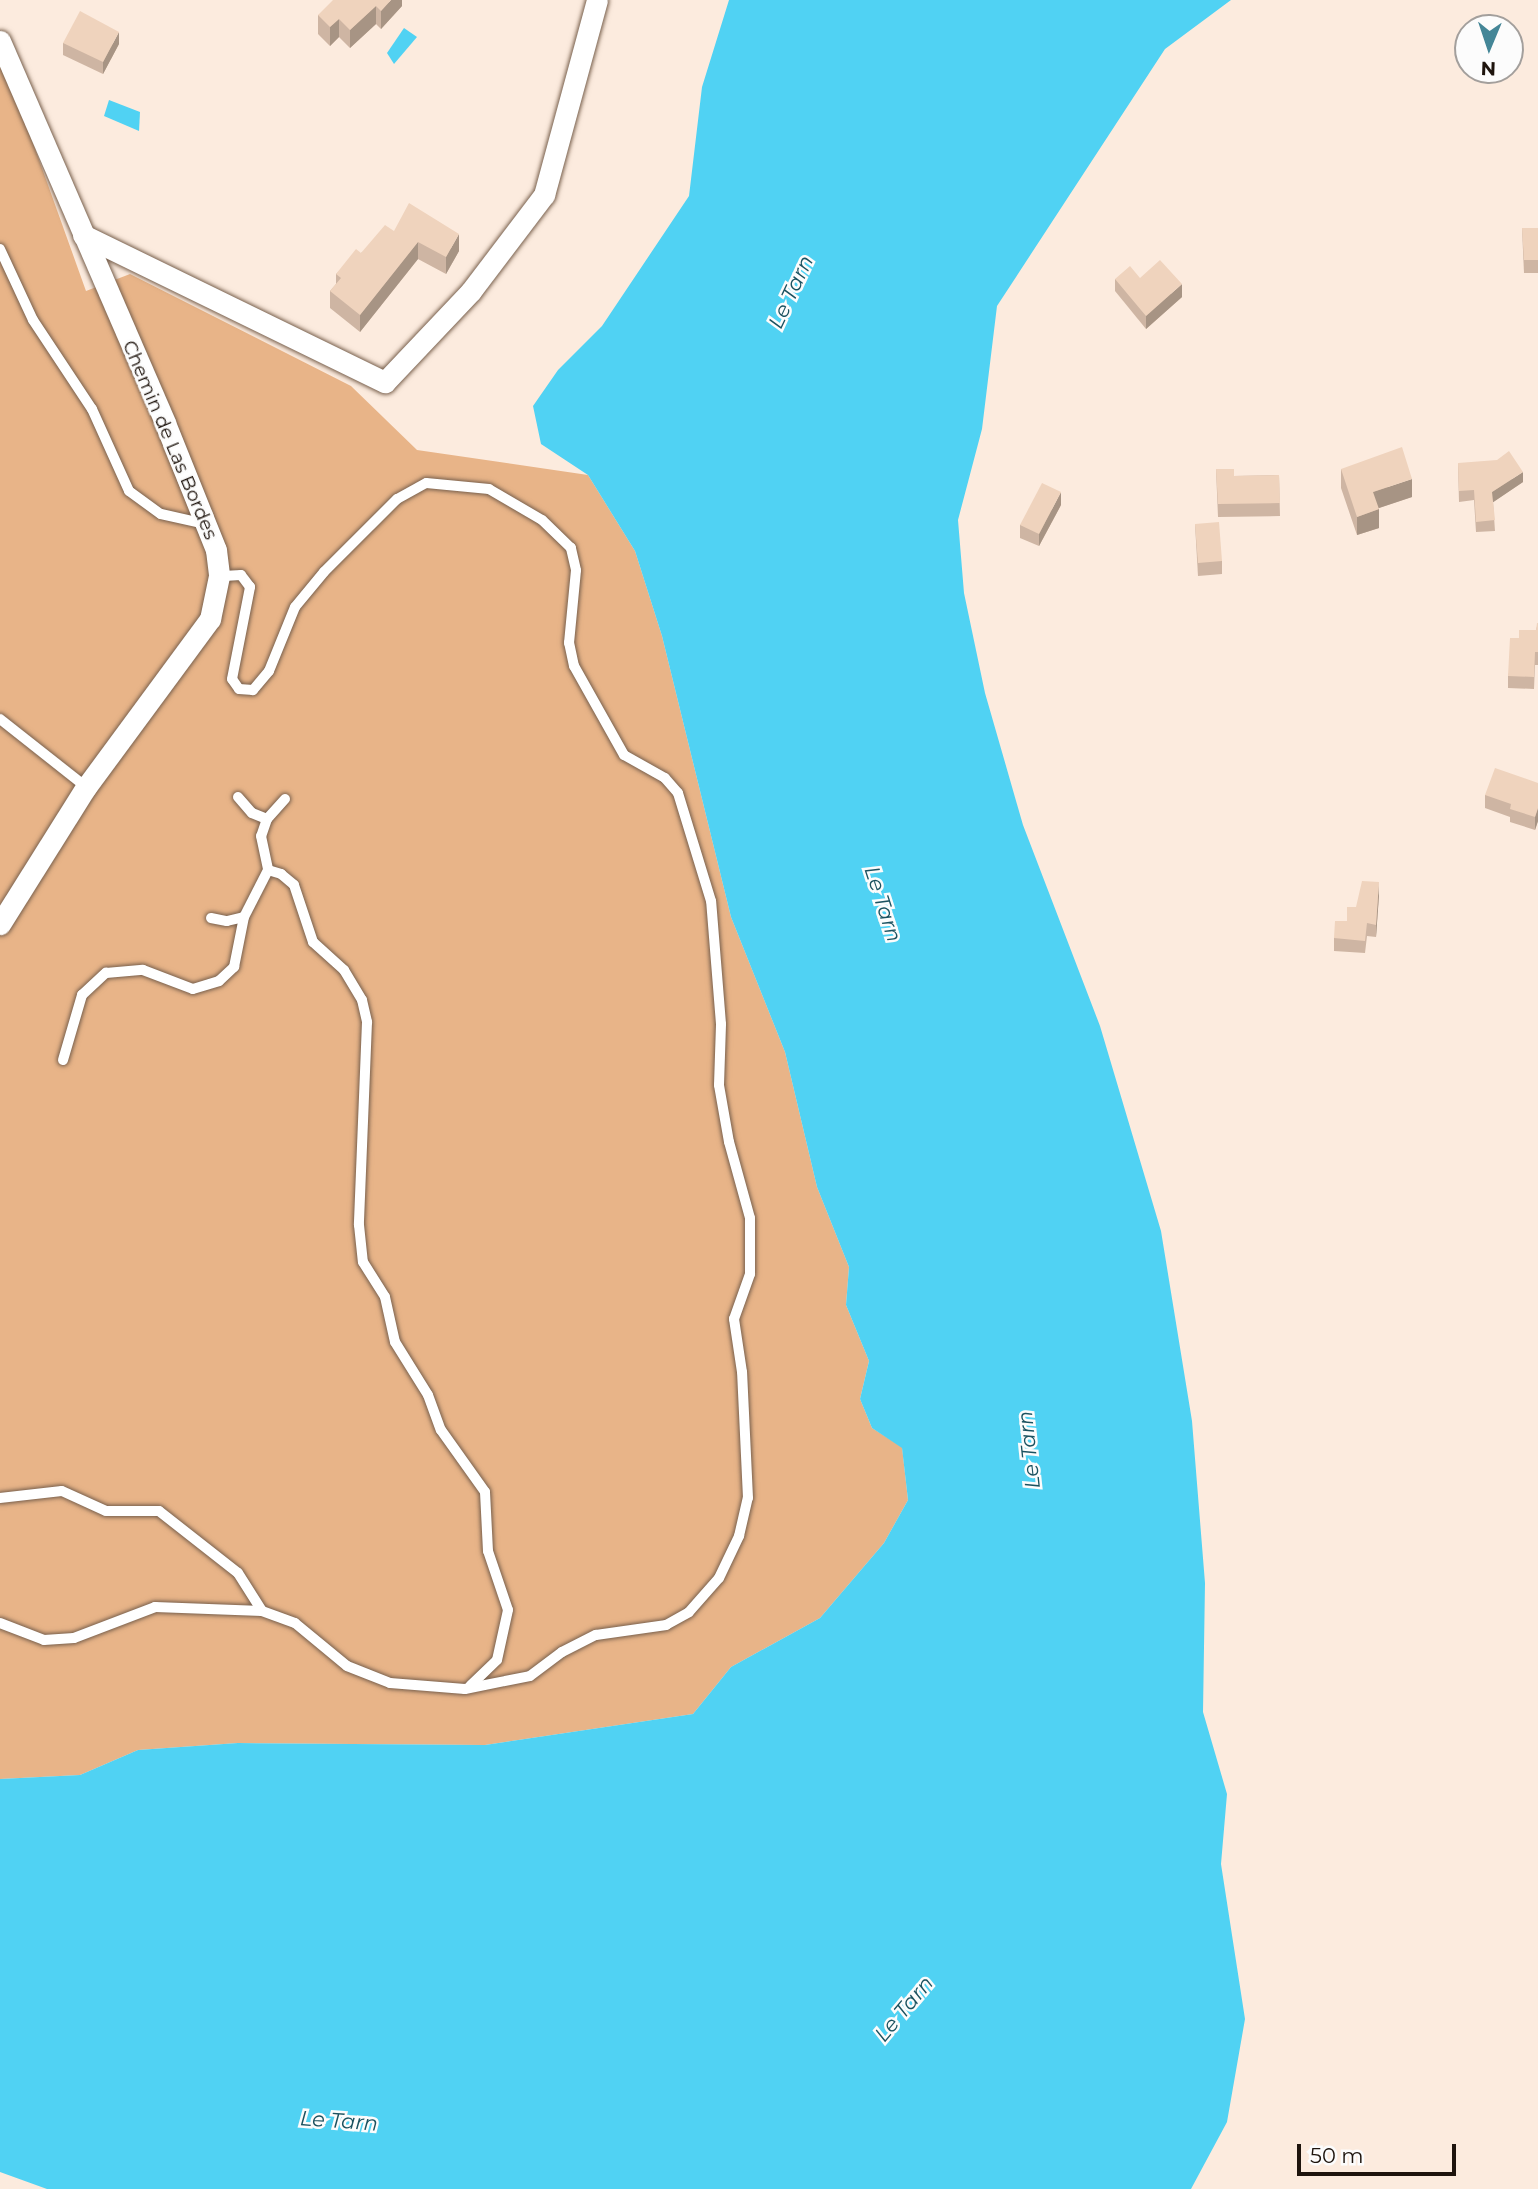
<!DOCTYPE html>
<style>
body{margin:0}
#map{position:relative;width:1538px;height:2189px;overflow:hidden;background:#fcebde;font-family:Montserrat,sans-serif}
div>[style]{position:absolute}
.green>*{inset:0;background:#e8b488}
.water>*{inset:0;background:#50d2f3}
.roads{filter:drop-shadow(0 0 2px #78604d) drop-shadow(0 0 2px #78604d)}
.lane>*{height:10px;margin:-5px;padding:0 5px;transform-origin:5px;border-radius:5px;background:#fff}
.street>*{height:21px;margin:-10.5px;padding:0 10.5px;transform-origin:10.5px;border-radius:10.5px;background:#fff}
.wall>*{inset:0;background:#ceb5a3}
.shaded-wall>*{inset:0;background:#a79484}
.building>*{inset:0;background:#efd3bd}
span{translate:-50% -50%;white-space:nowrap;text-align:center;line-height:1.15;-webkit-text-stroke:5px #fcfcfc;paint-order:stroke}
.street-label{font-size:19px;color:#1e140d}
.water-label{font-size:21px;color:#1b5260;font-style:italic}
.north{position:absolute;left:1454px;top:14px;width:70px;height:70px;box-sizing:border-box;background:#fcfcfc;border:2px solid #a39f9c;border-radius:50%;rotate:182deg;font-size:19px;font-weight:700;line-height:28px;text-align:center;color:#1e140d}
.north::after{content:'';display:block;margin:auto;width:24px;height:32px;background:#448697;clip-path:polygon(50% 0,100% 100%,50% 72%,0 100%)}
.scale{position:absolute;left:1297px;top:2144px;width:159px;height:32px;box-sizing:border-box;border:4px solid #1e140d;border-top:0;padding-left:9px;font-size:21px;line-height:24px;white-space:nowrap;color:#1e140d;-webkit-text-stroke:5px #fcfcfc;paint-order:stroke}
</style>
<div id="map">
<div class="green">
<i style="clip-path:polygon(0 51px,86px 291px,130px 274px,351px 386px,417px 450px,588px 475px,635px 551px,662px 636px,731px 917px,785px 1052px,817px 1187px,849px 1267px,846px 1305px,869px 1361px,860px 1399px,872px 1428px,902px 1447px,908px 1500px,884px 1543px,820px 1618px,731px 1667px,693px 1714px,485px 1745px,238px 1743px,138px 1750px,80px 1775px,0 1779px)"></i>
</div>
<div class="water">
<i style="clip-path:polygon(729px 0,1231px 0,1165px 49px,997px 306px,982px 429px,958px 520px,964px 593px,985px 693px,1023px 825px,1100px 1026px,1161px 1231px,1192px 1421px,1205px 1583px,1203px 1712px,1227px 1794px,1221px 1864px,1245px 2019px,1227px 2122px,1191px 2189px,47px 2189px,0 2172px,0 1779px,80px 1775px,138px 1750px,238px 1743px,485px 1745px,693px 1714px,731px 1667px,820px 1618px,884px 1543px,908px 1500px,902px 1448px,872px 1428px,860px 1399px,869px 1361px,846px 1305px,849px 1267px,817px 1187px,785px 1052px,731px 917px,662px 636px,635px 551px,588px 475px,541px 444px,533px 406px,558px 370px,602px 326px,689px 196px,702px 87px)"></i>
<i style="clip-path:polygon(404px 28px,417px 37px,394px 64px,387px 53px)"></i>
<i style="clip-path:polygon(109px 100px,140px 112px,139px 131px,104px 116px)"></i>
</div>
<div class="roads">
<div class="lane">
<i style="left:0;top:249px;width:78px;rotate:65.1deg"></i>
<i style="left:33px;top:320px;width:107px;rotate:56.5deg"></i>
<i style="left:92px;top:409px;width:90px;rotate:65.7deg"></i>
<i style="left:129px;top:491px;width:39px;rotate:36deg"></i>
<i style="left:161px;top:514px;width:45px;rotate:12.8deg"></i>
<i style="left:0;top:719px;width:110px;rotate:38.3deg"></i>
<i style="left:238px;top:797px;width:21px;rotate:49deg"></i>
<i style="left:252px;top:813px;width:16px;rotate:22deg"></i>
<i style="left:285px;top:799px;width:27px;rotate:132deg"></i>
<i style="left:267px;top:819px;width:18px;rotate:109deg"></i>
<i style="left:261px;top:836px;width:35px;rotate:78deg"></i>
<i style="left:268px;top:870px;width:14px;rotate:17deg"></i>
<i style="left:281px;top:874px;width:17px;rotate:40deg"></i>
<i style="left:294px;top:885px;width:60px;rotate:71.6deg"></i>
<i style="left:313px;top:942px;width:42px;rotate:42.1deg"></i>
<i style="left:344px;top:970px;width:35px;rotate:59deg"></i>
<i style="left:362px;top:1000px;width:23px;rotate:77deg"></i>
<i style="left:367px;top:1022px;width:203px;rotate:92.3deg"></i>
<i style="left:359px;top:1225px;width:37px;rotate:84deg"></i>
<i style="left:363px;top:1262px;width:41px;rotate:57.8deg"></i>
<i style="left:385px;top:1297px;width:46px;rotate:77.5deg"></i>
<i style="left:395px;top:1342px;width:62px;rotate:58.1deg"></i>
<i style="left:428px;top:1395px;width:37px;rotate:70deg"></i>
<i style="left:441px;top:1430px;width:76px;rotate:54.6deg"></i>
<i style="left:485px;top:1492px;width:59px;rotate:87.1deg"></i>
<i style="left:488px;top:1551px;width:62px;rotate:71.3deg"></i>
<i style="left:508px;top:1610px;width:51px;rotate:102.4deg"></i>
<i style="left:497px;top:1660px;width:37px;rotate:136deg"></i>
<i style="left:211px;top:918px;width:16px;rotate:11deg"></i>
<i style="left:227px;top:921px;width:17px;rotate:-13deg"></i>
<i style="left:63px;top:1060px;width:68px;rotate:-73.7deg"></i>
<i style="left:82px;top:995px;width:33px;rotate:-43deg"></i>
<i style="left:106px;top:973px;width:37px;rotate:-5deg"></i>
<i style="left:143px;top:970px;width:53px;rotate:20.8deg"></i>
<i style="left:193px;top:989px;width:27px;rotate:-17deg"></i>
<i style="left:219px;top:981px;width:21px;rotate:-43deg"></i>
<i style="left:234px;top:967px;width:51px;rotate:-78.7deg"></i>
<i style="left:244px;top:917px;width:53px;rotate:-62.9deg"></i>
<i style="left:0;top:1498px;width:62px;rotate:-6.4deg"></i>
<i style="left:62px;top:1491px;width:48px;rotate:24.4deg"></i>
<i style="left:106px;top:1511px;width:53px"></i>
<i style="left:159px;top:1511px;width:100px;rotate:38.1deg"></i>
<i style="left:238px;top:1573px;width:45px;rotate:57.7deg"></i>
<i style="left:0;top:1623px;width:47px;rotate:21.1deg"></i>
<i style="left:44px;top:1640px;width:30px;rotate:-4deg"></i>
<i style="left:74px;top:1638px;width:87px;rotate:-20.9deg"></i>
<i style="left:155px;top:1607px;width:107px;rotate:2.1deg"></i>
<i style="left:262px;top:1611px;width:35px;rotate:20deg"></i>
<i style="left:295px;top:1623px;width:67px;rotate:39.6deg"></i>
<i style="left:347px;top:1666px;width:46px;rotate:21.6deg"></i>
<i style="left:390px;top:1683px;width:75px;rotate:4.6deg"></i>
<i style="left:465px;top:1689px;width:66px;rotate:-11.3deg"></i>
<i style="left:530px;top:1676px;width:40px;rotate:-37deg"></i>
<i style="left:562px;top:1652px;width:38px;rotate:-27deg"></i>
<i style="left:596px;top:1635px;width:71px;rotate:-8.1deg"></i>
<i style="left:666px;top:1625px;width:26px;rotate:-29deg"></i>
<i style="left:689px;top:1612px;width:45px;rotate:-48.6deg"></i>
<i style="left:719px;top:1578px;width:47px;rotate:-64.5deg"></i>
<i style="left:739px;top:1536px;width:39px;rotate:-77deg"></i>
<i style="left:748px;top:1498px;width:126px;rotate:-92.7deg"></i>
<i style="left:742px;top:1372px;width:54px;rotate:-98.6deg"></i>
<i style="left:734px;top:1319px;width:48px;rotate:-70.4deg"></i>
<i style="left:750px;top:1274px;width:56px;rotate:-90deg"></i>
<i style="left:750px;top:1218px;width:79px;rotate:-105.4deg"></i>
<i style="left:729px;top:1142px;width:58px;rotate:-100deg"></i>
<i style="left:719px;top:1085px;width:61px;rotate:-88.1deg"></i>
<i style="left:721px;top:1024px;width:123px;rotate:-94.6deg"></i>
<i style="left:711px;top:901px;width:113px;rotate:-107deg"></i>
<i style="left:678px;top:793px;width:20px;rotate:-131deg"></i>
<i style="left:665px;top:778px;width:47px;rotate:-150.7deg"></i>
<i style="left:624px;top:755px;width:102px;rotate:-119.3deg"></i>
<i style="left:574px;top:666px;width:24px;rotate:-102deg"></i>
<i style="left:569px;top:643px;width:73px;rotate:-84.5deg"></i>
<i style="left:576px;top:570px;width:23px;rotate:-103deg"></i>
<i style="left:571px;top:548px;width:40px;rotate:-136deg"></i>
<i style="left:542px;top:520px;width:61px;rotate:-149.7deg"></i>
<i style="left:489px;top:489px;width:63px;rotate:-174.6deg"></i>
<i style="left:426px;top:483px;width:33px;rotate:151deg"></i>
<i style="left:397px;top:499px;width:103px;rotate:135deg"></i>
<i style="left:324px;top:572px;width:45px;rotate:129.6deg"></i>
<i style="left:295px;top:607px;width:69px;rotate:112.1deg"></i>
<i style="left:269px;top:671px;width:25px;rotate:130deg"></i>
<i style="left:253px;top:690px;width:14px;rotate:-176deg"></i>
<i style="left:239px;top:689px;width:12px;rotate:-125deg"></i>
<i style="left:232px;top:679px;width:94px;rotate:-78.9deg"></i>
<i style="left:250px;top:587px;width:15px;rotate:-127deg"></i>
<i style="left:241px;top:575px;width:22px;rotate:177deg"></i>
</div>
<div class="street">
<i style="left:0;top:41px;width:416px;rotate:66.6deg"></i>
<i style="left:165px;top:423px;width:137px;rotate:68.1deg"></i>
<i style="left:216px;top:550px;width:26px;rotate:83deg"></i>
<i style="left:219px;top:576px;width:44px;rotate:101.8deg"></i>
<i style="left:210px;top:619px;width:209px;rotate:126.4deg"></i>
<i style="left:86px;top:787px;width:162px;rotate:122.1deg"></i>
<i style="left:83px;top:235px;width:336px;rotate:26deg"></i>
<i style="left:385px;top:382px;width:125px;rotate:-46.6deg"></i>
<i style="left:471px;top:291px;width:121px;rotate:-52.8deg"></i>
<i style="left:544px;top:195px;width:202px;rotate:-74.8deg"></i>
</div>
</div>
<div class="wall">
<i style="clip-path:polygon(402px 0,402px 6px,381px 29px,376px 24px,350px 48px,339px 37px,330px 46px,318px 34px,318px 15px)"></i>
<i style="clip-path:polygon(63px 43px,119px 44px,103px 74px,63px 55px)"></i>
<i style="clip-path:polygon(1522px 228px,1538px 228px,1538px 273px,1524px 273px)"></i>
<i style="clip-path:polygon(394px 231px,459px 251px,446px 274px,418px 259px,360px 332px,330px 308px,330px 291px,336px 284px,336px 274px,361px 253px)"></i>
<i style="clip-path:polygon(1115px 279px,1182px 297px,1146px 329px,1115px 291px)"></i>
<i style="clip-path:polygon(1458px 463px,1523px 482px,1493px 502px,1495px 531px,1476px 532px,1474px 500px,1459px 502px)"></i>
<i style="clip-path:polygon(1216px 469px,1234px 476px,1279px 475px,1280px 516px,1218px 517px)"></i>
<i style="clip-path:polygon(1341px 469px,1412px 497px,1379px 508px,1379px 528px,1357px 535px,1341px 488px)"></i>
<i style="clip-path:polygon(1061px 505px,1039px 546px,1020px 538px,1020px 525px)"></i>
<i style="clip-path:polygon(1195px 524px,1222px 561px,1222px 574px,1198px 576px)"></i>
<i style="clip-path:polygon(1538px 623px,1538px 665px,1535px 665px,1534px 689px,1508px 688px,1508px 676px,1519px 638px,1536px 630px)"></i>
<i style="clip-path:polygon(1538px 783px,1538px 821px,1535px 830px,1510px 822px,1510px 817px,1485px 808px,1485px 795px)"></i>
<i style="clip-path:polygon(1379px 895px,1376px 937px,1367px 936px,1365px 953px,1334px 951px,1334px 938px,1347px 921px)"></i>
</div>
<div class="shaded-wall">
<i style="clip-path:polygon(391px 0,402px 0,402px 6px,381px 29px,381px 11px)"></i>
<i style="clip-path:polygon(376px 6px,376px 24px,350px 48px,350px 30px)"></i>
<i style="clip-path:polygon(339px 19px,339px 37px,330px 46px,330px 27px)"></i>
<i style="clip-path:polygon(119px 32px,119px 44px,103px 74px,103px 62px)"></i>
<i style="clip-path:polygon(459px 234px,459px 251px,446px 274px,446px 257px)"></i>
<i style="clip-path:polygon(418px 242px,418px 259px,360px 332px,360px 315px)"></i>
<i style="clip-path:polygon(1182px 284px,1182px 297px,1146px 329px,1146px 316px)"></i>
<i style="clip-path:polygon(1523px 472px,1523px 482px,1492px 503px,1492px 492px)"></i>
<i style="clip-path:polygon(1412px 479px,1412px 497px,1373px 510px,1373px 492px)"></i>
<i style="clip-path:polygon(1061px 492px,1061px 505px,1039px 546px,1039px 534px)"></i>
<i style="clip-path:polygon(1379px 509px,1379px 528px,1357px 535px,1357px 517px)"></i>
<i style="clip-path:polygon(1538px 808px,1538px 821px,1535px 830px,1535px 817px)"></i>
<i style="clip-path:polygon(1379px 882px,1379px 895px,1376px 937px,1376px 925px)"></i>
</div>
<div class="building">
<i style="clip-path:polygon(333px 0,391px 0,381px 11px,376px 6px,350px 30px,339px 19px,330px 27px,318px 15px)"></i>
<i style="clip-path:polygon(80px 11px,119px 32px,103px 62px,63px 43px)"></i>
<i style="clip-path:polygon(409px 203px,459px 234px,446px 257px,418px 242px,360px 315px,330px 291px,341px 278px,336px 274px,356px 249px,361px 253px,385px 225px,394px 231px)"></i>
<i style="clip-path:polygon(1522px 228px,1538px 228px,1538px 260px,1524px 260px)"></i>
<i style="clip-path:polygon(1160px 260px,1182px 284px,1146px 316px,1115px 279px,1130px 266px,1140px 278px)"></i>
<i style="clip-path:polygon(1402px 447px,1412px 479px,1373px 492px,1379px 509px,1357px 517px,1341px 469px)"></i>
<i style="clip-path:polygon(1509px 451px,1523px 472px,1492px 492px,1495px 520px,1476px 522px,1474px 490px,1459px 491px,1458px 463px,1497px 460px)"></i>
<i style="clip-path:polygon(1216px 469px,1234px 469px,1234px 476px,1279px 475px,1280px 503px,1218px 504px)"></i>
<i style="clip-path:polygon(1042px 483px,1061px 492px,1039px 534px,1020px 525px)"></i>
<i style="clip-path:polygon(1219px 522px,1222px 561px,1198px 563px,1195px 524px)"></i>
<i style="clip-path:polygon(1537px 623px,1538px 623px,1538px 652px,1535px 652px,1534px 677px,1508px 676px,1510px 638px,1519px 638px,1519px 630px,1536px 630px)"></i>
<i style="clip-path:polygon(1495px 768px,1538px 783px,1538px 808px,1535px 817px,1510px 809px,1511px 804px,1485px 795px)"></i>
<i style="clip-path:polygon(1362px 881px,1379px 882px,1376px 925px,1367px 923px,1365px 941px,1334px 938px,1335px 921px,1347px 921px,1347px 907px,1356px 907px)"></i>
</div>
<div class="street-label">
<span style="left:170px;top:440px;rotate:67deg">Chemin de Las Bordes</span>
</div>
<div class="water-label">
<span style="left:791px;top:292px;rotate:-65deg">Le Tarn</span>
<span style="left:883px;top:904px;rotate:72deg">Le Tarn</span>
<span style="left:1029px;top:1450px;rotate:-96deg">Le Tarn</span>
<span style="left:904px;top:2009px;rotate:-50deg">Le Tarn</span>
<span style="left:339px;top:2121px;rotate:4deg">Le Tarn</span>
</div>
<div class="north">N</div>
<div class="scale">50 m</div>
</div>
